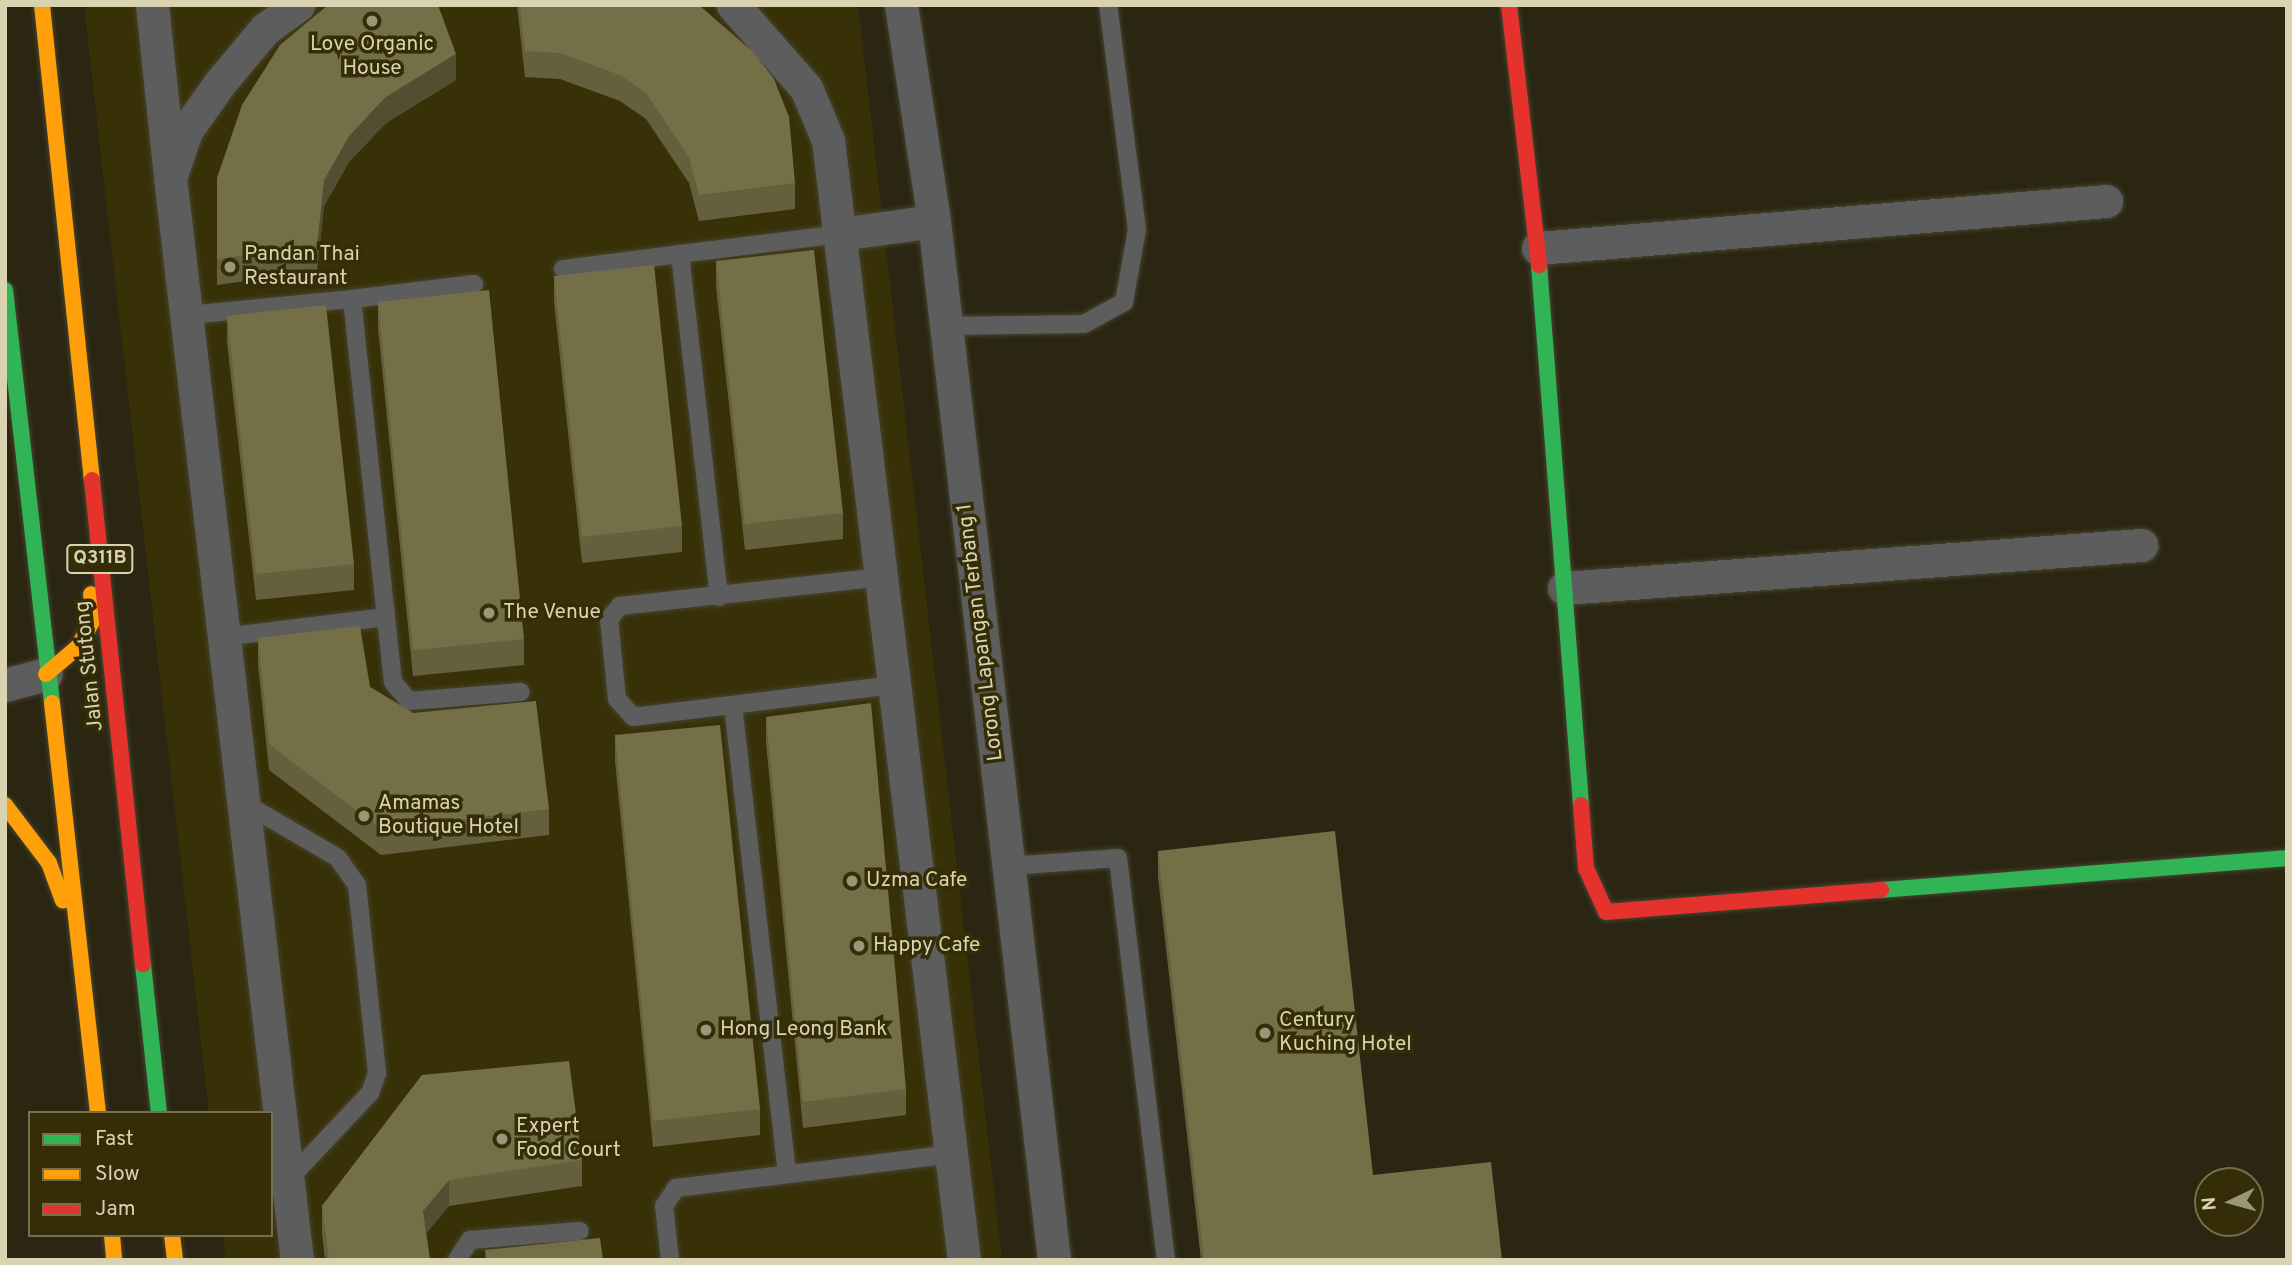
<!DOCTYPE html>
<style>
body{margin:0}
#map{position:relative;width:2292px;height:1265px;overflow:hidden;background:#2a2612;font-family:Overpass,sans-serif}
div>[style]{position:absolute}
.built>*{inset:0;background:#383108}
.roads{filter:drop-shadow(0 0 2px #474430) drop-shadow(0 0 2px #474430)}
.lane>*{height:18px;margin:-9px;padding:0 9px;transform-origin:9px;border-radius:9px;background:#5d5d5e}
.street>*{height:33px;margin:-16.5px;padding:0 16.5px;transform-origin:16.5px;border-radius:16.5px;background:#5d5d5e}
.fast>*{height:16px;margin:-8px;padding:0 8px;transform-origin:8px;border-radius:8px;background:#30b455}
.slow>*{height:16px;margin:-8px;padding:0 8px;transform-origin:8px;border-radius:8px;background:#ff9f0a}
.jam>*{height:16px;margin:-8px;padding:0 8px;transform-origin:8px;border-radius:8px;background:#e5322d}
.wall>*{inset:0;background:#655f3e}
.shaded-wall>*{inset:0;background:#524e32}
.building>*{inset:0;background:#756f48}
.dots>*{width:19px;height:19px;translate:-50% -50%;box-sizing:border-box;border:4px solid #342d07;border-radius:50%}
span{translate:-50% -50%;white-space:nowrap;text-align:center;line-height:1.15;-webkit-text-stroke:7px #342d07;paint-order:stroke}
.shield-label span{padding:2px 5px;background:#342d07;border:2px solid;border-radius:5px;-webkit-text-stroke-width:0}
.shield-label{font-size:19px;color:#d9d3b1;font-weight:700}
.poi-label{font-size:21px;color:#d9d3b1}
.left{translate:0 -50%;text-align:left}
.street-label{font-size:21px;color:#d9d3b1}
.frame{position:absolute;inset:0;border:7px solid #d9d3b1;pointer-events:none}
.legend{position:absolute;left:28px;top:1111px;width:245px;height:126px;box-sizing:border-box;background:#342d07;border:2px solid #766f4b;margin:0;padding:9px 12px;list-style:none;font-size:21px;color:#d9d3b1}
.legend li{display:flex;align-items:center;gap:14px;height:35px}
.legend b{width:35px;border:2px solid #766f4b}
.north{position:absolute;left:2194px;top:1167px;width:70px;height:70px;box-sizing:border-box;background:#342d07;border:2px solid #766f4b;border-radius:50%;rotate:265deg;font-size:19px;font-weight:700;line-height:28px;text-align:center;color:#d9d3b1}
.north::after{content:'';display:block;margin:auto;width:24px;height:32px;background:#9c9679;clip-path:polygon(50% 0,100% 100%,50% 72%,0 100%)}
</style>
<div id="map">
<div class="built">
<i style="clip-path:polygon(84px 5px,858px 5px,1002px 1260px,226px 1260px,223px 1235px,271px 1235px,271px 1113px,209px 1113px)"></i>
</div>
<div class="roads">
<div class="lane">
<i style="left:563px;top:269px;width:118px;rotate:-7.3deg"></i>
<i style="left:352px;top:299px;width:123px;rotate:-7deg"></i>
<i style="left:188px;top:315px;width:165px;rotate:-5.6deg"></i>
<i style="left:352px;top:299px;width:320px;rotate:83.9deg"></i>
<i style="left:386px;top:617px;width:163px;rotate:173deg"></i>
<i style="left:946px;top:326px;width:138px;rotate:-0.8deg"></i>
<i style="left:1084px;top:324px;width:46px;rotate:-28.8deg"></i>
<i style="left:1124px;top:302px;width:73px;rotate:-79.8deg"></i>
<i style="left:1137px;top:230px;width:227px;rotate:-97.3deg"></i>
<i style="left:882px;top:577px;width:264px;rotate:173.7deg"></i>
<i style="left:620px;top:606px;width:17px;rotate:130deg"></i>
<i style="left:609px;top:619px;width:80px;rotate:84.3deg"></i>
<i style="left:617px;top:699px;width:24px;rotate:48deg"></i>
<i style="left:633px;top:717px;width:264px;rotate:-7deg"></i>
<i style="left:719px;top:597px;width:345px;rotate:-96.5deg"></i>
<i style="left:680px;top:254px;width:162px;rotate:-7.1deg"></i>
<i style="left:386px;top:617px;width:65px;rotate:83.9deg"></i>
<i style="left:393px;top:682px;width:25px;rotate:50deg"></i>
<i style="left:409px;top:701px;width:112px;rotate:-4.6deg"></i>
<i style="left:733px;top:706px;width:470px;rotate:83.4deg"></i>
<i style="left:244px;top:803px;width:109px;rotate:30.3deg"></i>
<i style="left:338px;top:858px;width:33px;rotate:55deg"></i>
<i style="left:357px;top:885px;width:189px;rotate:83.9deg"></i>
<i style="left:377px;top:1073px;width:21px;rotate:109deg"></i>
<i style="left:370px;top:1093px;width:120px;rotate:133.3deg"></i>
<i style="left:1009px;top:866px;width:109px;rotate:-4.2deg"></i>
<i style="left:1118px;top:858px;width:405px;rotate:83.2deg"></i>
<i style="left:457px;top:1260px;width:24px;rotate:-57deg"></i>
<i style="left:470px;top:1240px;width:110px;rotate:-4.7deg"></i>
<i style="left:670px;top:1260px;width:54px;rotate:-96.3deg"></i>
<i style="left:664px;top:1206px;width:22px;rotate:-56deg"></i>
<i style="left:676px;top:1188px;width:278px;rotate:-7deg"></i>
</div>
<div class="street">
<i style="left:152px;top:5px;width:164px;rotate:84deg"></i>
<i style="left:733px;top:5px;width:111px;rotate:48.7deg"></i>
<i style="left:806px;top:88px;width:56px;rotate:67.1deg"></i>
<i style="left:828px;top:140px;width:1128px;rotate:83.08deg"></i>
<i style="left:901px;top:5px;width:219px;rotate:81.3deg"></i>
<i style="left:934px;top:221px;width:1046px;rotate:83.41deg"></i>
<i style="left:841px;top:234px;width:94px;rotate:-8deg"></i>
<i style="left:1538px;top:248px;width:570px;rotate:-4.73deg"></i>
<i style="left:1564px;top:588px;width:579px;rotate:-4.26deg"></i>
<i style="left:5px;top:685px;width:42px;rotate:-15deg"></i>
<i style="left:297px;top:1260px;width:1089px;rotate:-96.69deg"></i>
<i style="left:170px;top:178px;width:50px;rotate:-71.2deg"></i>
<i style="left:186px;top:131px;width:57px;rotate:-54.9deg"></i>
<i style="left:219px;top:84px;width:72px;rotate:-50.1deg"></i>
<i style="left:265px;top:29px;width:41px;rotate:-36deg"></i>
</div>
<div class="fast">
<i style="left:1539px;top:265px;width:542px;rotate:85.55deg"></i>
<i style="left:5px;top:290px;width:416px;rotate:83.5deg"></i>
<i style="left:1881px;top:890px;width:407px;rotate:-4.5deg"></i>
<i style="left:143px;top:964px;width:150px;rotate:83.9deg"></i>
</div>
<div class="slow">
<i style="left:42px;top:5px;width:478px;rotate:84deg"></i>
<i style="left:46px;top:674px;width:42px;rotate:-40.2deg"></i>
<i style="left:78px;top:647px;width:33px;rotate:-61deg"></i>
<i style="left:94px;top:618px;width:24px;rotate:-97deg"></i>
<i style="left:52px;top:703px;width:413px;rotate:83.6deg"></i>
<i style="left:5px;top:805px;width:73px;rotate:52.8deg"></i>
<i style="left:49px;top:863px;width:40px;rotate:69.8deg"></i>
<i style="left:112px;top:1235px;width:25px;rotate:85deg"></i>
<i style="left:172px;top:1235px;width:25px;rotate:83deg"></i>
</div>
<div class="jam">
<i style="left:1509px;top:5px;width:262px;rotate:83.4deg"></i>
<i style="left:92px;top:480px;width:487px;rotate:84deg"></i>
<i style="left:1581px;top:805px;width:63px;rotate:85.5deg"></i>
<i style="left:1586px;top:868px;width:48px;rotate:65.6deg"></i>
<i style="left:1606px;top:912px;width:276px;rotate:-4.6deg"></i>
</div>
</div>
<div class="wall">
<i style="clip-path:polygon(517px 5px,699px 5px,795px 183px,795px 209px,699px 221px,689px 183px,646px 119px,620px 101px,560px 79px,525px 77px)"></i>
<i style="clip-path:polygon(456px 80px,386px 123px,349px 162px,324px 206px,317px 271px,217px 285px,217px 178px)"></i>
<i style="clip-path:polygon(716px 261px,843px 513px,843px 539px,745px 550px,716px 287px)"></i>
<i style="clip-path:polygon(554px 276px,682px 526px,682px 552px,582px 563px,554px 302px)"></i>
<i style="clip-path:polygon(378px 302px,524px 639px,524px 665px,413px 676px,378px 328px)"></i>
<i style="clip-path:polygon(227px 316px,354px 564px,354px 590px,256px 600px,227px 342px)"></i>
<i style="clip-path:polygon(258px 638px,370px 687px,413px 713px,549px 809px,549px 835px,381px 855px,269px 770px,258px 664px)"></i>
<i style="clip-path:polygon(766px 717px,906px 1089px,906px 1115px,803px 1128px,766px 743px)"></i>
<i style="clip-path:polygon(615px 735px,760px 1109px,760px 1135px,653px 1147px,615px 761px)"></i>
<i style="clip-path:polygon(1158px 851px,1373px 1175px,1502px 1260px,1201px 1260px,1158px 877px)"></i>
<i style="clip-path:polygon(422px 1075px,582px 1160px,582px 1186px,449px 1206px,426px 1233px,430px 1260px,325px 1260px,322px 1233px,322px 1206px)"></i>
</div>
<div class="shaded-wall">
<i style="clip-path:polygon(456px 54px,456px 80px,386px 123px,349px 162px,324px 206px,317px 271px,317px 245px,324px 180px,349px 136px,386px 97px)"></i>
<i style="clip-path:polygon(449px 1180px,449px 1206px,423px 1238px,423px 1211px)"></i>
</div>
<div class="building">
<i style="clip-path:polygon(328px 5px,438px 5px,456px 54px,386px 97px,349px 136px,324px 180px,317px 245px,217px 259px,217px 178px,242px 105px,280px 45px)"></i>
<i style="clip-path:polygon(520px 5px,699px 5px,754px 53px,774px 79px,789px 117px,795px 183px,699px 195px,689px 157px,646px 93px,620px 75px,560px 53px,525px 51px)"></i>
<i style="clip-path:polygon(814px 250px,843px 513px,745px 524px,716px 261px)"></i>
<i style="clip-path:polygon(654px 265px,682px 526px,582px 537px,554px 276px)"></i>
<i style="clip-path:polygon(489px 290px,524px 639px,413px 650px,378px 302px)"></i>
<i style="clip-path:polygon(326px 305px,354px 564px,256px 574px,227px 316px)"></i>
<i style="clip-path:polygon(360px 626px,370px 687px,413px 713px,536px 701px,549px 809px,381px 829px,269px 744px,258px 638px)"></i>
<i style="clip-path:polygon(871px 703px,906px 1089px,803px 1102px,766px 717px)"></i>
<i style="clip-path:polygon(720px 725px,760px 1109px,653px 1121px,615px 735px)"></i>
<i style="clip-path:polygon(1335px 831px,1373px 1175px,1491px 1162px,1502px 1260px,1204px 1260px,1158px 851px)"></i>
<i style="clip-path:polygon(569px 1061px,582px 1160px,449px 1180px,423px 1211px,430px 1260px,329px 1260px,322px 1206px,422px 1075px)"></i>
<i style="clip-path:polygon(600px 1238px,603px 1260px,486px 1260px,485px 1250px)"></i>
</div>
<div class="dots">
<i style="left:372px;top:21px;background:#9c9679"></i>
<i style="left:230px;top:267px;background:#9c9679"></i>
<i style="left:489px;top:613px;background:#9c9679"></i>
<i style="left:364px;top:816px;background:#9c9679"></i>
<i style="left:852px;top:881px;background:#9c9679"></i>
<i style="left:859px;top:946px;background:#9c9679"></i>
<i style="left:706px;top:1030px;background:#9c9679"></i>
<i style="left:1265px;top:1033px;background:#9c9679"></i>
<i style="left:502px;top:1139px;background:#9c9679"></i>
</div>
<div class="shield-label">
<span style="left:100px;top:559px">Q311B</span>
</div>
<div class="poi-label">
<span style="left:372px;top:57px">Love Organic<br>House</span>
<span class="left" style="left:244px;top:267px">Pandan Thai<br>Restaurant</span>
<span class="left" style="left:503px;top:613px">The Venue</span>
<span class="left" style="left:378px;top:816px">Amamas<br>Boutique Hotel</span>
<span class="left" style="left:866px;top:881px">Uzma Cafe</span>
<span class="left" style="left:873px;top:946px">Happy Cafe</span>
<span class="left" style="left:1279px;top:1033px">Century<br>Kuching Hotel</span>
<span class="left" style="left:720px;top:1030px">Hong Leong Bank</span>
<span class="left" style="left:516px;top:1139px">Expert<br>Food Court</span>
</div>
<div class="street-label">
<span style="left:981px;top:632px;rotate:-97deg">Lorong Lapangan Terbang 1</span>
<span style="left:90px;top:666px;rotate:-96deg">Jalan Stutong</span>
</div>
<div class="frame"></div>
<ul class="legend">
<li><b style="height:9px;background:#30b455"></b>Fast</li>
<li><b style="height:9px;background:#ff9f0a"></b>Slow</li>
<li><b style="height:9px;background:#e5322d"></b>Jam</li>
</ul>
<div class="north">N</div>
</div>
